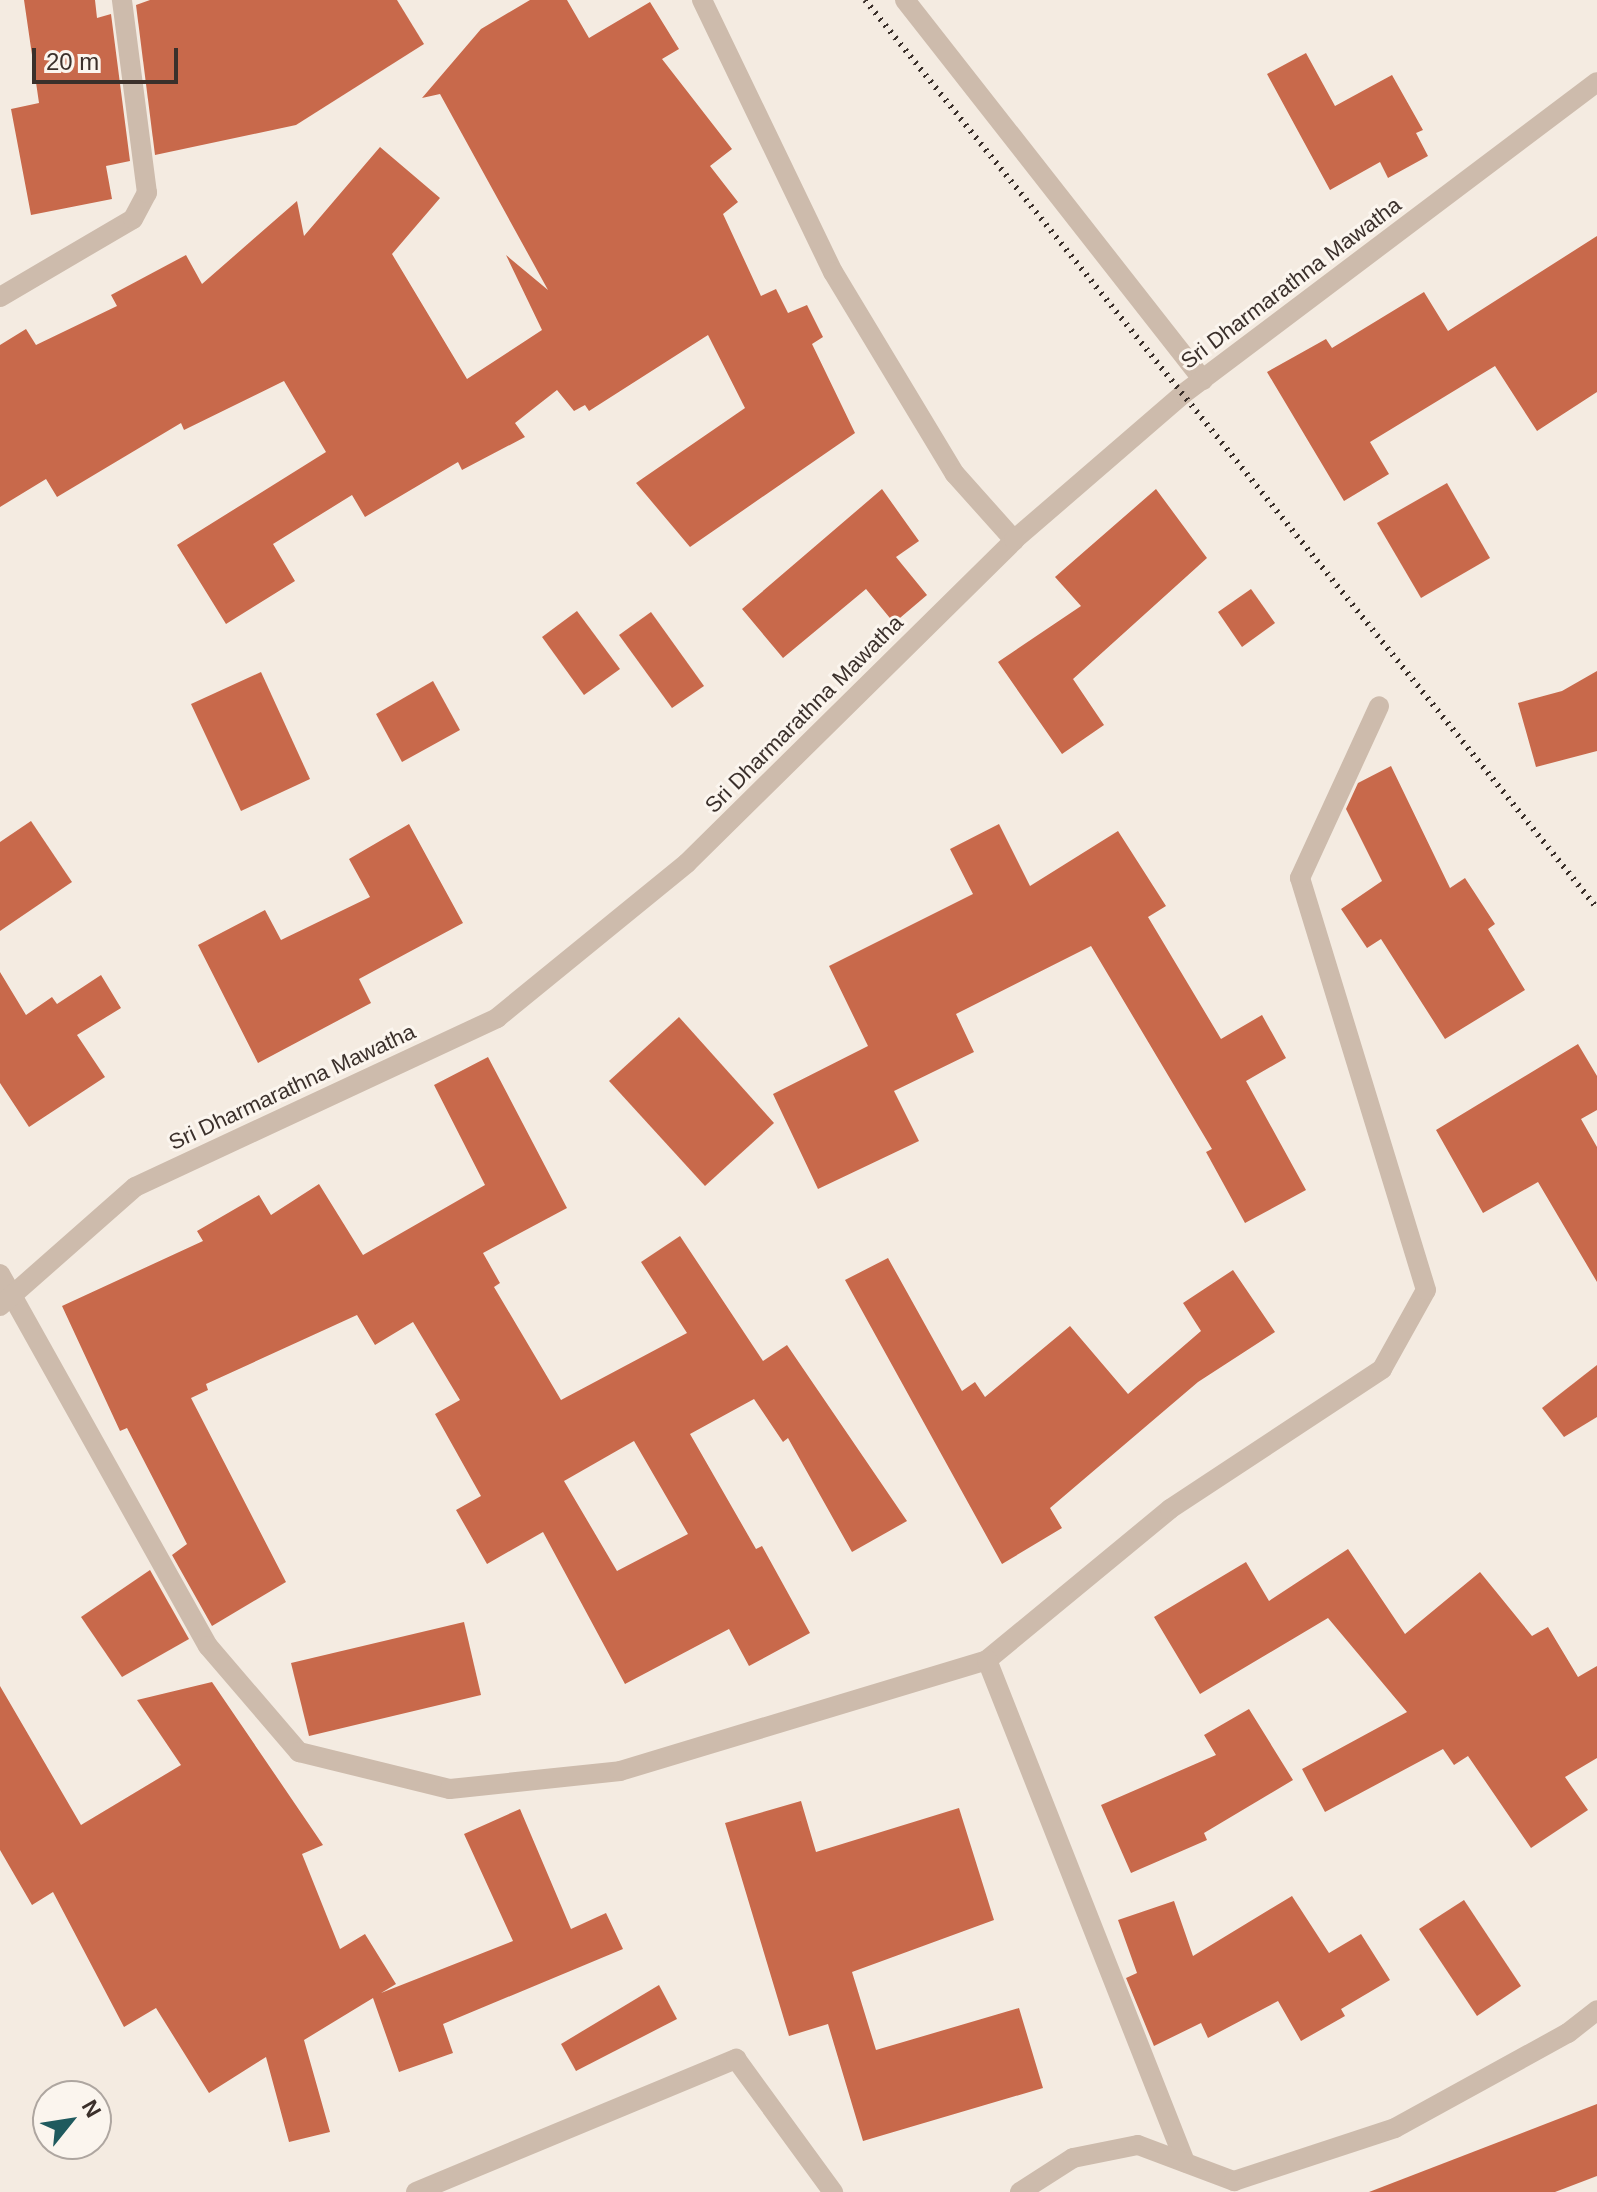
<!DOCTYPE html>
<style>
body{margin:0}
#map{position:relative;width:1597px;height:2192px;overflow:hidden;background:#f4ebe1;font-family:Arial,sans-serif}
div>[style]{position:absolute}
.building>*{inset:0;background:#c8694b}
.street>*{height:20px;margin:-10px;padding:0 10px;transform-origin:10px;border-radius:10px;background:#cdbbac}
.rail>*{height:6px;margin-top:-3px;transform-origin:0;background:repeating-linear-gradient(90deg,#3b302b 0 2px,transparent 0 8px)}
span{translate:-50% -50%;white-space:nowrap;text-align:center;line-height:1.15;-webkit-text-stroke:6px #fbf5ee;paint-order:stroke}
.street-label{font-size:22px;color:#3b302b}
.north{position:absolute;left:32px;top:2080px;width:80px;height:80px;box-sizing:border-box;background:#fbf5ee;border:2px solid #aea6a0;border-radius:50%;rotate:60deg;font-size:22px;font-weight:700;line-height:32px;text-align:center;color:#3b302b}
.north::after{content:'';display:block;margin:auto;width:28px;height:36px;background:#1f5a5e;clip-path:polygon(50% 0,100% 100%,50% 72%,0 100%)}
.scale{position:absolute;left:32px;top:48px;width:146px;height:36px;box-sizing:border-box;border:4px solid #3b302b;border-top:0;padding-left:10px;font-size:24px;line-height:28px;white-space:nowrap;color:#3b302b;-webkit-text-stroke:6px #fbf5ee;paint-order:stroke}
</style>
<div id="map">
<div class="building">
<i style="clip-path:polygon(24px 0,95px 0,97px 18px,111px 14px,130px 161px,106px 166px,112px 199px,31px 215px,11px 109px,39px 103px)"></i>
<i style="clip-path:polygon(150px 0,397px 0,424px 44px,296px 125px,155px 155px,136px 5px)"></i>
<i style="clip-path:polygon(530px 0,567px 0,589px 38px,650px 2px,679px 49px,662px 59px,732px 149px,710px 166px,738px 202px,723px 214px,761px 296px,776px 289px,788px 313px,807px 305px,823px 337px,812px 344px,855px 433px,690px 547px,636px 483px,745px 408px,708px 335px,589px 411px,585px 405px,574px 411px,557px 390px,515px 423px,525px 437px,462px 470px,458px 462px,365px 517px,352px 495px,273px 544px,295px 581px,226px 624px,177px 545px,326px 452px,284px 381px,184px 430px,181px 423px,57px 497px,46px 479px,0 507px,0 345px,26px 329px,36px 345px,117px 306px,111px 295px,186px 255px,202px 284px,297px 201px,304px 236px,380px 147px,440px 198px,392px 254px,467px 379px,542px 330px,506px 255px,548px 290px,440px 94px,422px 98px,481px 29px)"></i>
<i style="clip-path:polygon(1306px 53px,1335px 106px,1392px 75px,1423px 130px,1416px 133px,1428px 156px,1388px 178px,1380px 162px,1330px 190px,1267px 74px)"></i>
<i style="clip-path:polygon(1597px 236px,1597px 392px,1537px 431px,1495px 366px,1370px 442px,1389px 474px,1344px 501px,1267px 372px,1326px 339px,1332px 348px,1424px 292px,1448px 331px)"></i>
<i style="clip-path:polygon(1447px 483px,1490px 558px,1421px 598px,1377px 523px)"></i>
<i style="clip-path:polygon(882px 489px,919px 541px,896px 557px,927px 595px,894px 623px,866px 589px,783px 658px,742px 609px)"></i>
<i style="clip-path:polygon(1156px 489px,1207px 558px,1073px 679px,1104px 725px,1062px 754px,998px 662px,1081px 606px,1055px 577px)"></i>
<i style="clip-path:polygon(1251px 589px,1275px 623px,1242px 647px,1218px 612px)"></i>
<i style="clip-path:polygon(577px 611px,620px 669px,584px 695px,542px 637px)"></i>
<i style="clip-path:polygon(651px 612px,704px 686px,672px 708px,619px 635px)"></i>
<i style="clip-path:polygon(1597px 671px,1597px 751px,1536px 767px,1518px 703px,1562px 691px)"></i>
<i style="clip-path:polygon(261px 672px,310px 779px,241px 811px,191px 704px)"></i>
<i style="clip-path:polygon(433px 681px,460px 730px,402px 762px,376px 714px)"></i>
<i style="clip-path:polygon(1391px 766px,1450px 888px,1465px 878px,1495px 924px,1488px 929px,1525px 990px,1445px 1039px,1381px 939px,1367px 948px,1341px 909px,1382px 881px,1346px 809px,1358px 783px)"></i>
<i style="clip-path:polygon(31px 821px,72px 882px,0 931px,0 842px)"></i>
<i style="clip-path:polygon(409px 824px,463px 923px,359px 979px,371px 1003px,258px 1063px,198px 945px,265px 910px,281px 940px,370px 897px,349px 859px)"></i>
<i style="clip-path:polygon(999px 824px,1030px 886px,1118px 831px,1166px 906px,1148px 917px,1221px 1039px,1262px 1015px,1286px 1058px,1246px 1081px,1306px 1190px,1245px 1223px,1206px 1152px,1212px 1149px,1091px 946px,956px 1014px,974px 1052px,894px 1091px,919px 1141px,818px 1189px,773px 1094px,868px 1046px,829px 966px,973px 894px,950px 849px)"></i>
<i style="clip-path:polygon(0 972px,26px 1015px,52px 997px,57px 1004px,101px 975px,121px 1008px,77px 1035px,105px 1077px,29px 1127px,0 1083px)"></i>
<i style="clip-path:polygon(679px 1017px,774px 1123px,705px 1186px,609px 1081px)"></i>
<i style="clip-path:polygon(1578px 1044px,1597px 1076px,1597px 1110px,1581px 1119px,1597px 1147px,1597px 1282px,1538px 1182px,1483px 1213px,1436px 1130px)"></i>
<i style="clip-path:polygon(evenodd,488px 1057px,567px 1208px,483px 1253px,500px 1283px,494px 1287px,561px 1400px,687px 1333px,641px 1262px,680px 1236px,763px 1361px,787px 1345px,907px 1521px,852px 1552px,788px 1438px,783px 1442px,754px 1399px,690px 1434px,756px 1549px,762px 1546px,810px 1633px,749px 1666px,729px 1629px,625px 1684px,543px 1532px,487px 1564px,456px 1510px,481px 1496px,435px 1414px,460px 1400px,413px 1322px,375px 1345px,357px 1315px,206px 1384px,208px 1390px,191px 1398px,286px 1582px,212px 1626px,172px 1555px,187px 1544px,127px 1428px,120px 1431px,62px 1306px,203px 1241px,197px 1231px,259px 1195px,271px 1215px,319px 1184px,363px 1255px,485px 1185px,434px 1085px,488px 1057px,634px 1441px,688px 1534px,617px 1571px,564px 1481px,634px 1441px)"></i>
<i style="clip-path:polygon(888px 1258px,962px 1391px,975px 1382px,985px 1397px,1070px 1326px,1128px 1394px,1201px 1331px,1183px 1303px,1233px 1270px,1275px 1332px,1198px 1382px,1050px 1508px,1062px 1528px,1002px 1564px,845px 1280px)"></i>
<i style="clip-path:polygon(1597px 1365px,1597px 1417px,1564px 1437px,1542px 1408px)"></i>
<i style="clip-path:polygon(1348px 1549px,1405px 1634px,1480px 1572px,1532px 1636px,1548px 1627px,1578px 1677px,1597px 1666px,1597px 1758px,1565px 1777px,1588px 1810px,1531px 1848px,1468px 1756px,1454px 1765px,1443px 1749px,1325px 1812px,1302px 1769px,1407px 1712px,1328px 1618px,1200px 1694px,1154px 1617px,1246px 1562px,1269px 1601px)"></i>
<i style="clip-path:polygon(150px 1570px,189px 1639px,122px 1677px,81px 1617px)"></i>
<i style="clip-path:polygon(464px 1622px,481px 1695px,309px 1736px,291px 1663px)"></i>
<i style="clip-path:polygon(212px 1682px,323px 1845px,302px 1854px,340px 1949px,365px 1934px,396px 1984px,381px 1993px,513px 1941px,464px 1834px,520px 1809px,571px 1929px,606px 1913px,623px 1949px,443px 2024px,453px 2053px,399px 2072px,373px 1998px,304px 2040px,330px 2132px,289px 2142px,266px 2057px,209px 2093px,156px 2008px,124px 2027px,53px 1892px,32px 1905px,0 1850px,0 1686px,81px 1825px,181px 1765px,137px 1700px)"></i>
<i style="clip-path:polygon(1249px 1709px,1293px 1780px,1204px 1833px,1207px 1840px,1131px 1873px,1101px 1805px,1216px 1755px,1204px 1735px)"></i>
<i style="clip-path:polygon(801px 1801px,816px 1852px,959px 1808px,994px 1920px,852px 1972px,876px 2050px,1019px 2008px,1043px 2088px,863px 2141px,828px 2024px,789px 2036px,725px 1823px)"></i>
<i style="clip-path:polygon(1292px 1896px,1329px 1953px,1361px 1934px,1390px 1980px,1341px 2009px,1345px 2016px,1301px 2041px,1278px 2001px,1208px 2038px,1201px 2023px,1154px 2046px,1126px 1978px,1137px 1973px,1118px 1920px,1174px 1901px,1193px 1956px)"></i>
<i style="clip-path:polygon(1464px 1900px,1521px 1986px,1477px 2016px,1419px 1929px)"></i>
<i style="clip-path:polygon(659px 1985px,677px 2019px,576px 2071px,561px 2044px)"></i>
<i style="clip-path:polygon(1597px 2104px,1597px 2176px,1555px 2192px,1369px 2192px)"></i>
</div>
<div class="street">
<i style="left:702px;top:0;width:302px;rotate:64.3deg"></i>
<i style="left:833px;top:272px;width:236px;rotate:58.9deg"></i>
<i style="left:955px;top:474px;width:89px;rotate:48.2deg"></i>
<i style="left:905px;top:0;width:483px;rotate:51.9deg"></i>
<i style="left:0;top:297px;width:154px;rotate:-30.4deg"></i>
<i style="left:133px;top:219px;width:30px;rotate:-62deg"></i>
<i style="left:147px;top:193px;width:195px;rotate:-97.4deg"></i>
<i style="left:0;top:1274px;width:426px;rotate:60.8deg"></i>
<i style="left:208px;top:1646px;width:140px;rotate:49.4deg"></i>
<i style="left:299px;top:1752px;width:155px;rotate:13.8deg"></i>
<i style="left:450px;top:1789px;width:171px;rotate:-6deg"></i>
<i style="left:620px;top:1771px;width:383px;rotate:-16.8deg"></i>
<i style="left:987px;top:1660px;width:237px;rotate:-39.5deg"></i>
<i style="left:1170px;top:1509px;width:254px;rotate:-33.4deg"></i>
<i style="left:1382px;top:1369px;width:90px;rotate:-60.9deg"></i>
<i style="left:1426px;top:1290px;width:431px;rotate:-107deg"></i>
<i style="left:1300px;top:878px;width:189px;rotate:-65.3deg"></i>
<i style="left:0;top:1306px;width:180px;rotate:-41.4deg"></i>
<i style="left:135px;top:1187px;width:400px;rotate:-25deg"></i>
<i style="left:497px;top:1018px;width:245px;rotate:-39.2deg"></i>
<i style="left:687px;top:863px;width:460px;rotate:-44.6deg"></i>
<i style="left:1014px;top:540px;width:223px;rotate:-40.8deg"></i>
<i style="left:1183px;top:394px;width:518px;rotate:-37deg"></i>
<i style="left:987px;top:1660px;width:540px;rotate:68.47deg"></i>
<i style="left:416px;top:2192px;width:347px;rotate:-22.6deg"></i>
<i style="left:736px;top:2059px;width:165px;rotate:53.9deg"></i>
<i style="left:1020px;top:2192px;width:63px;rotate:-32.7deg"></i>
<i style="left:1073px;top:2158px;width:66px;rotate:-11.3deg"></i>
<i style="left:1138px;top:2145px;width:103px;rotate:20.6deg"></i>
<i style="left:1234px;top:2181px;width:169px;rotate:-18.2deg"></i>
<i style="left:1395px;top:2128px;width:197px;rotate:-28.8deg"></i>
<i style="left:1568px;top:2033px;width:37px;rotate:-38deg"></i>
</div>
<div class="rail">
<i style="left:865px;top:0;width:1166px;rotate:51.13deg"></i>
</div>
<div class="street-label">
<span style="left:1291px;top:283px;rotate:-37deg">Sri Dharmarathna Mawatha</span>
<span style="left:804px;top:714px;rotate:-45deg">Sri Dharmarathna Mawatha</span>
<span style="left:292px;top:1087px;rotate:-25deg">Sri Dharmarathna Mawatha</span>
</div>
<div class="north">N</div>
<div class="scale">20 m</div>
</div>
